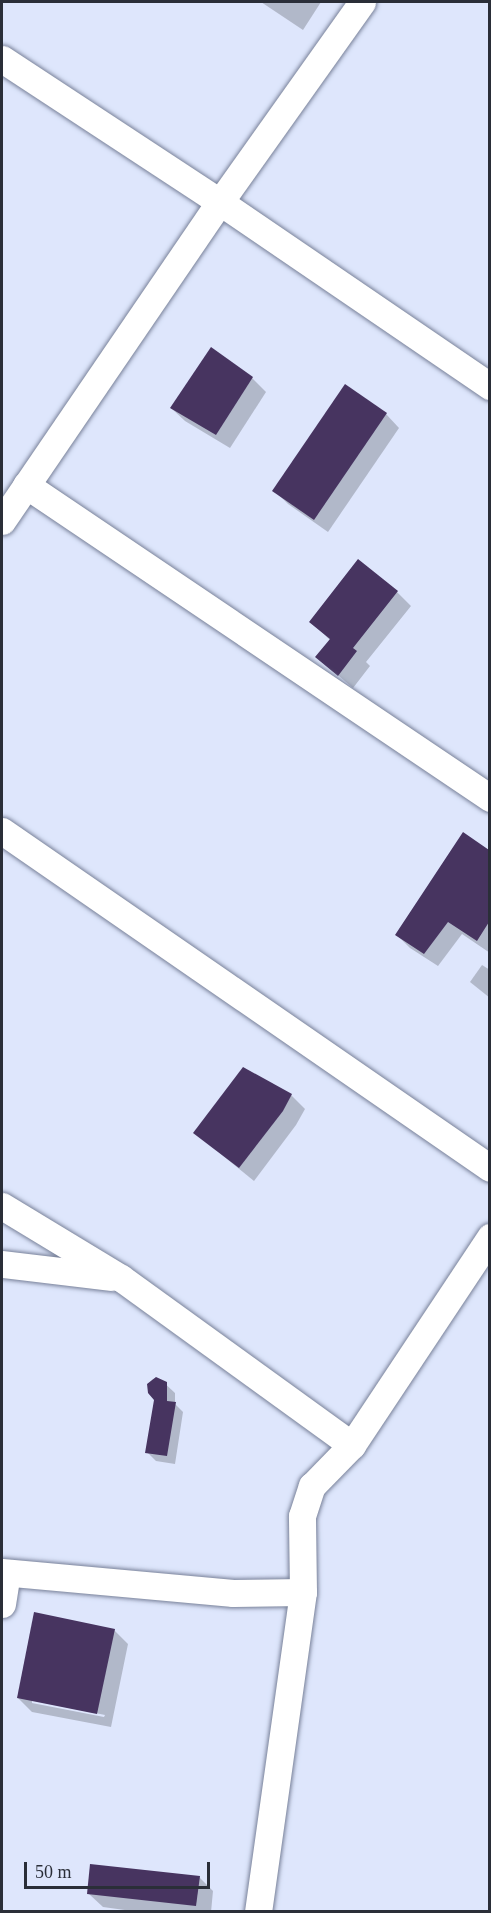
<!DOCTYPE html>
<style>
body{margin:0}
#map{position:relative;width:491px;height:1913px;overflow:hidden;background:#dee6fc;font-family:"Times New Roman",serif}
div>[style]{position:absolute}
.shadow>*{inset:0;background:#0003}
.building>*{inset:0;background:#473460}
.roads{filter:drop-shadow(0 0 2px #788199) drop-shadow(0 0 2px #788199)}
.minor>*{height:27px;margin:-13.5px;padding:0 13.5px;transform-origin:13.5px;border-radius:13.5px;background:#fff}
span{translate:-50% -50%;white-space:nowrap;text-align:center;line-height:1.15;-webkit-text-stroke:6px #dee6fc;paint-order:stroke}
.frame{position:absolute;inset:0;border:3px solid #2a2e38;pointer-events:none}
.scale{position:absolute;left:24px;top:1862px;width:186px;height:27px;box-sizing:border-box;border:3px solid #2a2e38;border-top:0;padding-left:8px;font-size:18px;line-height:21px;white-space:nowrap;color:#2a2e38;-webkit-text-stroke:4px #dee6fc;paint-order:stroke}
</style>
<div id="map">
<div class="shadow">
<i style="clip-path:polygon(261px 2px,321px 2px,303px 30px)"></i>
<i style="clip-path:polygon(212px 349px,252px 378px,266px 392px,230px 448px,185px 421px,171px 408px)"></i>
<i style="clip-path:polygon(386px 414px,399px 428px,328px 532px,288px 504px,274px 490px)"></i>
<i style="clip-path:polygon(397px 592px,411px 606px,366px 662px,370px 666px,353px 688px,317px 657px,331px 641px,311px 622px)"></i>
<i style="clip-path:polygon(463px 834px,490px 851px,490px 953px,462px 934px,438px 966px,410px 948px,397px 935px)"></i>
<i style="clip-path:polygon(482px 965px,490px 970px,490px 998px,470px 982px)"></i>
<i style="clip-path:polygon(291px 1095px,305px 1109px,296px 1125px,254px 1181px,195px 1133px)"></i>
<i style="clip-path:polygon(153px 1379px,160px 1379px,175px 1393px,175px 1404px,183px 1412px,175px 1464px,156px 1461px,147px 1452px,155px 1400px,148px 1385px)"></i>
<i style="clip-path:polygon(evenodd,114px 1630px,128px 1644px,111px 1727px,32px 1712px,18px 1698px,114px 1630px,32px 1700px,105px 1715px,104px 1717px,32px 1703px,32px 1700px)"></i>
<i style="clip-path:polygon(199px 1877px,213px 1891px,211px 1912px,139px 1912px,103px 1907px,89px 1894px)"></i>
</div>
<div class="building">
<i style="clip-path:polygon(211px 347px,253px 377px,216px 435px,170px 408px)"></i>
<i style="clip-path:polygon(345px 384px,387px 413px,314px 520px,272px 491px)"></i>
<i style="clip-path:polygon(358px 559px,398px 591px,353px 648px,357px 651px,338px 676px,315px 657px,330px 639px,309px 622px)"></i>
<i style="clip-path:polygon(463px 832px,489px 850px,489px 922px,477px 941px,448px 922px,424px 954px,395px 935px)"></i>
<i style="clip-path:polygon(243px 1067px,292px 1094px,283px 1111px,239px 1168px,193px 1133px)"></i>
<i style="clip-path:polygon(156px 1377px,167px 1382px,167px 1401px,176px 1402px,167px 1456px,145px 1453px,154px 1400px,148px 1393px,147px 1384px)"></i>
<i style="clip-path:polygon(34px 1612px,115px 1629px,97px 1714px,17px 1698px)"></i>
<i style="clip-path:polygon(90px 1864px,200px 1876px,196px 1906px,87px 1894px)"></i>
</div>
<div class="roads">
<div class="minor">
<i style="left:2px;top:59px;width:261px;rotate:33.3deg"></i>
<i style="left:220px;top:202px;width:327px;rotate:34.3deg"></i>
<i style="left:26px;top:485px;width:560px;rotate:34deg"></i>
<i style="left:2px;top:521px;width:386px;rotate:-55.7deg"></i>
<i style="left:220px;top:202px;width:245px;rotate:-54.6deg"></i>
<i style="left:2px;top:831px;width:593px;rotate:34.63deg"></i>
<i style="left:2px;top:1206px;width:139px;rotate:31.2deg"></i>
<i style="left:121px;top:1278px;width:285px;rotate:35.9deg"></i>
<i style="left:2px;top:1264px;width:110px;rotate:6.8deg"></i>
<i style="left:2px;top:1572px;width:232px;rotate:5.2deg"></i>
<i style="left:233px;top:1593px;width:70px;rotate:-0.8deg"></i>
<i style="left:2px;top:1604px;width:31px;rotate:-81deg"></i>
<i style="left:258px;top:1912px;width:323px;rotate:-82deg"></i>
<i style="left:303px;top:1592px;width:76px;rotate:-90.8deg"></i>
<i style="left:302px;top:1516px;width:32px;rotate:-72deg"></i>
<i style="left:312px;top:1486px;width:57px;rotate:-45.7deg"></i>
<i style="left:352px;top:1445px;width:250px;rotate:-56.4deg"></i>
</div>
</div>
<div class="frame"></div>
<div class="scale">50 m</div>
</div>
